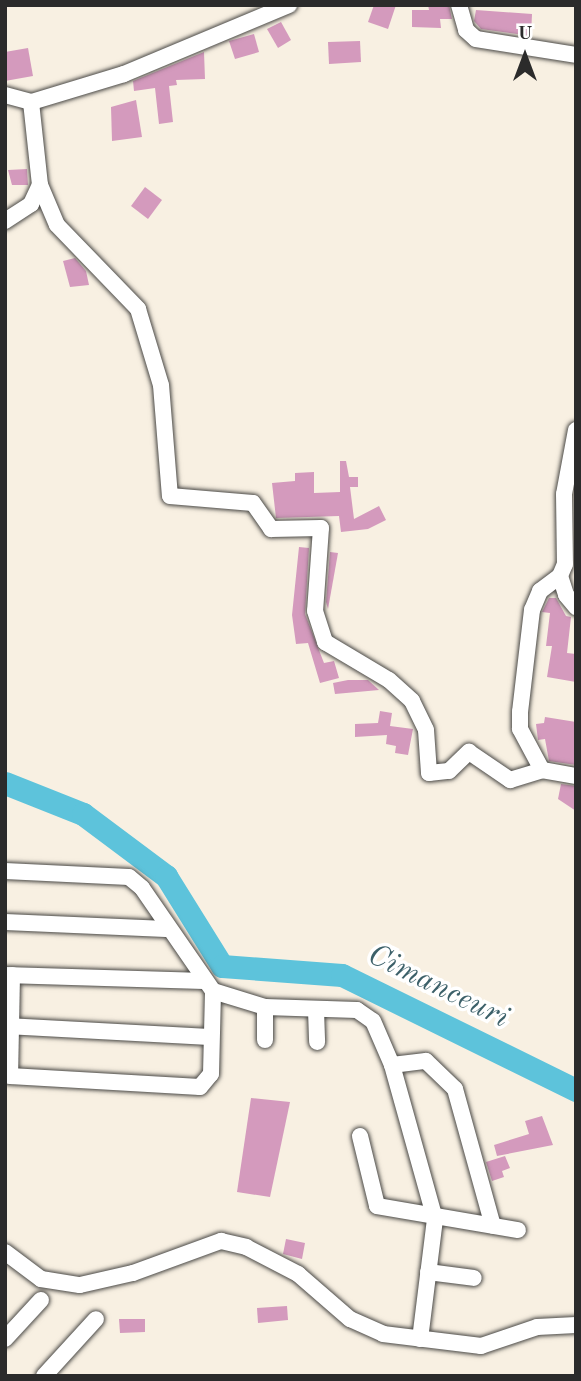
<!DOCTYPE html>
<style>
body{margin:0}
#map{position:relative;width:581px;height:1381px;overflow:hidden;background:#f8f0e2;font-family:"Old Standard TT",serif}
div>[style]{position:absolute}
.river>*{height:23px;margin:-11.5px;padding:0 11.5px;transform-origin:11.5px;border-radius:11.5px;background:#5dc3db}
.building>*{inset:0;background:#d49abd}
.roads{filter:drop-shadow(0 0 2px #4a4946) drop-shadow(0 0 2px #4a4946)}
.minor>*{height:16px;margin:-8px;padding:0 8px;transform-origin:8px;border-radius:8px;background:#fff}
span{translate:-50% -50%;white-space:nowrap;text-align:center;line-height:1.15;-webkit-text-stroke:7px #fff;paint-order:stroke}
.water-label{font-size:30px;color:#3c6069;font-style:italic}
.frame{position:absolute;inset:0;border:7px solid #2b2b2b;pointer-events:none}
.north{position:absolute;left:490px;top:21px;width:70px;height:70px;-webkit-text-stroke:5px #fff;paint-order:stroke;rotate:0deg;font-size:19px;font-weight:700;line-height:28px;text-align:center;color:#2b2b2b}
.north::after{content:'';display:block;margin:auto;width:24px;height:32px;background:#2b2b2b;clip-path:polygon(50% 0,100% 100%,50% 72%,0 100%)}
</style>
<div id="map">
<div class="river">
<i style="left:5px;top:783px;width:84px;rotate:21.7deg"></i>
<i style="left:83px;top:814px;width:104px;rotate:36.8deg"></i>
<i style="left:166px;top:876px;width:106px;rotate:58.1deg"></i>
<i style="left:222px;top:966px;width:120px;rotate:4.3deg"></i>
<i style="left:342px;top:975px;width:261px;rotate:26.2deg"></i>
</div>
<div class="building">
<i style="clip-path:polygon(374px 5px,396px 5px,388px 29px,368px 22px)"></i>
<i style="clip-path:polygon(428px 5px,449px 5px,452px 19px,440px 19px,441px 28px,412px 27px,412px 10px,429px 10px)"></i>
<i style="clip-path:polygon(476px 10px,532px 14px,531px 36px,481px 29px,474px 21px)"></i>
<i style="clip-path:polygon(281px 22px,291px 40px,278px 48px,267px 29px)"></i>
<i style="clip-path:polygon(254px 34px,259px 52px,235px 59px,229px 41px)"></i>
<i style="clip-path:polygon(360px 41px,361px 62px,329px 64px,328px 42px)"></i>
<i style="clip-path:polygon(28px 48px,33px 76px,5px 81px,5px 52px)"></i>
<i style="clip-path:polygon(204px 52px,205px 79px,176px 80px,177px 85px,169px 86px,173px 122px,159px 124px,155px 88px,134px 91px,133px 81px)"></i>
<i style="clip-path:polygon(136px 100px,142px 137px,112px 141px,111px 107px)"></i>
<i style="clip-path:polygon(27px 169px,28px 185px,12px 185px,8px 170px)"></i>
<i style="clip-path:polygon(145px 187px,162px 200px,148px 219px,131px 206px)"></i>
<i style="clip-path:polygon(75px 258px,86px 271px,89px 285px,70px 287px,63px 261px)"></i>
<i style="clip-path:polygon(340px 461px,346px 461px,349px 477px,358px 477px,358px 487px,350px 487px,354px 519px,379px 506px,386px 520px,368px 529px,341px 532px,339px 516px,276px 518px,272px 483px,295px 481px,295px 473px,314px 472px,314px 493px,340px 492px)"></i>
<i style="clip-path:polygon(299px 547px,309px 548px,305px 614px,324px 663px,334px 661px,339px 678px,320px 683px,308px 643px,296px 644px,292px 615px)"></i>
<i style="clip-path:polygon(330px 552px,338px 553px,328px 609px,326px 602px)"></i>
<i style="clip-path:polygon(549px 598px,556px 598px,566px 616px,571px 617px,567px 653px,576px 654px,576px 682px,547px 677px,552px 646px,546px 646px,550px 613px,542px 612px)"></i>
<i style="clip-path:polygon(348px 680px,368px 680px,379px 690px,335px 694px,333px 683px)"></i>
<i style="clip-path:polygon(380px 711px,392px 713px,390px 726px,413px 729px,408px 755px,395px 753px,396px 746px,386px 744px,387px 735px,355px 737px,355px 724px,378px 723px)"></i>
<i style="clip-path:polygon(545px 717px,576px 722px,576px 765px,549px 761px,545px 739px,538px 740px,536px 724px,544px 723px)"></i>
<i style="clip-path:polygon(561px 784px,576px 786px,576px 811px,558px 799px)"></i>
<i style="clip-path:polygon(251px 1098px,290px 1102px,270px 1197px,237px 1192px)"></i>
<i style="clip-path:polygon(542px 1116px,553px 1145px,497px 1156px,494px 1145px,529px 1134px,525px 1121px)"></i>
<i style="clip-path:polygon(505px 1156px,510px 1168px,502px 1171px,504px 1177px,492px 1181px,486px 1162px)"></i>
<i style="clip-path:polygon(286px 1239px,305px 1243px,302px 1259px,283px 1254px)"></i>
<i style="clip-path:polygon(287px 1306px,288px 1320px,258px 1323px,257px 1308px)"></i>
<i style="clip-path:polygon(119px 1319px,145px 1319px,145px 1332px,120px 1333px)"></i>
</div>
<div class="roads">
<div class="minor">
<i style="left:289px;top:5px;width:179px;rotate:157.3deg"></i>
<i style="left:124px;top:74px;width:97px;rotate:163.2deg"></i>
<i style="left:31px;top:102px;width:83px;rotate:83.8deg"></i>
<i style="left:40px;top:185px;width:43px;rotate:67deg"></i>
<i style="left:57px;top:225px;width:117px;rotate:46deg"></i>
<i style="left:138px;top:309px;width:79px;rotate:73.2deg"></i>
<i style="left:161px;top:385px;width:111px;rotate:85.4deg"></i>
<i style="left:170px;top:496px;width:83px;rotate:4.8deg"></i>
<i style="left:253px;top:503px;width:32px;rotate:55deg"></i>
<i style="left:271px;top:529px;width:50px;rotate:-1.1deg"></i>
<i style="left:321px;top:528px;width:83px;rotate:94.1deg"></i>
<i style="left:315px;top:611px;width:33px;rotate:72deg"></i>
<i style="left:325px;top:642px;width:74px;rotate:30.7deg"></i>
<i style="left:389px;top:680px;width:31px;rotate:42deg"></i>
<i style="left:412px;top:701px;width:32px;rotate:64deg"></i>
<i style="left:426px;top:730px;width:43px;rotate:86deg"></i>
<i style="left:429px;top:773px;width:20px;rotate:-6deg"></i>
<i style="left:449px;top:771px;width:28px;rotate:-44deg"></i>
<i style="left:469px;top:752px;width:50px;rotate:34.3deg"></i>
<i style="left:510px;top:780px;width:34px;rotate:-17deg"></i>
<i style="left:542px;top:770px;width:35px;rotate:10deg"></i>
<i style="left:459px;top:5px;width:26px;rotate:74deg"></i>
<i style="left:466px;top:30px;width:13px;rotate:42deg"></i>
<i style="left:476px;top:39px;width:101px;rotate:9.1deg"></i>
<i style="left:5px;top:95px;width:27px;rotate:15deg"></i>
<i style="left:5px;top:221px;width:31px;rotate:-33deg"></i>
<i style="left:31px;top:204px;width:21px;rotate:-65deg"></i>
<i style="left:576px;top:430px;width:65px;rotate:100.6deg"></i>
<i style="left:564px;top:494px;width:70px;rotate:89.2deg"></i>
<i style="left:565px;top:564px;width:13px;rotate:113deg"></i>
<i style="left:560px;top:576px;width:20px;rotate:72deg"></i>
<i style="left:566px;top:595px;width:16px;rotate:50deg"></i>
<i style="left:542px;top:770px;width:47px;rotate:-118.2deg"></i>
<i style="left:520px;top:729px;width:17px;rotate:-90deg"></i>
<i style="left:520px;top:712px;width:103px;rotate:-83.3deg"></i>
<i style="left:532px;top:610px;width:21px;rotate:-67deg"></i>
<i style="left:540px;top:591px;width:25px;rotate:-37deg"></i>
<i style="left:5px;top:871px;width:124px;rotate:2.8deg"></i>
<i style="left:129px;top:877px;width:17px;rotate:40deg"></i>
<i style="left:142px;top:888px;width:125px;rotate:55.4deg"></i>
<i style="left:213px;top:991px;width:54px;rotate:17.1deg"></i>
<i style="left:265px;top:1007px;width:92px;rotate:1.9deg"></i>
<i style="left:357px;top:1010px;width:19px;rotate:35deg"></i>
<i style="left:373px;top:1021px;width:48px;rotate:66.6deg"></i>
<i style="left:392px;top:1065px;width:160px;rotate:74.4deg"></i>
<i style="left:435px;top:1219px;width:121px;rotate:97.1deg"></i>
<i style="left:5px;top:922px;width:161px;rotate:2.5deg"></i>
<i style="left:5px;top:975px;width:199px;rotate:1.7deg"></i>
<i style="left:12px;top:975px;width:101px;rotate:91.1deg"></i>
<i style="left:10px;top:1076px;width:190px;rotate:3.3deg"></i>
<i style="left:200px;top:1087px;width:17px;rotate:-50deg"></i>
<i style="left:211px;top:1074px;width:83px;rotate:-88.6deg"></i>
<i style="left:265px;top:1007px;width:33px;rotate:90deg"></i>
<i style="left:316px;top:1010px;width:32px;rotate:88deg"></i>
<i style="left:5px;top:1026px;width:206px;rotate:3.1deg"></i>
<i style="left:392px;top:1065px;width:34px;rotate:-7deg"></i>
<i style="left:426px;top:1061px;width:40px;rotate:44deg"></i>
<i style="left:455px;top:1089px;width:142px;rotate:74.5deg"></i>
<i style="left:360px;top:1136px;width:72px;rotate:76.3deg"></i>
<i style="left:377px;top:1206px;width:143px;rotate:9.7deg"></i>
<i style="left:5px;top:1252px;width:45px;rotate:36.9deg"></i>
<i style="left:41px;top:1279px;width:39px;rotate:9deg"></i>
<i style="left:80px;top:1285px;width:54px;rotate:-12.8deg"></i>
<i style="left:133px;top:1273px;width:94px;rotate:-20deg"></i>
<i style="left:221px;top:1241px;width:26px;rotate:13deg"></i>
<i style="left:246px;top:1247px;width:59px;rotate:27.4deg"></i>
<i style="left:298px;top:1274px;width:69px;rotate:40.9deg"></i>
<i style="left:350px;top:1319px;width:36px;rotate:24deg"></i>
<i style="left:383px;top:1334px;width:99px;rotate:7deg"></i>
<i style="left:481px;top:1346px;width:59px;rotate:-18.7deg"></i>
<i style="left:537px;top:1327px;width:39px;rotate:-3deg"></i>
<i style="left:428px;top:1272px;width:46px;rotate:7.4deg"></i>
<i style="left:5px;top:1339px;width:53px;rotate:-47.3deg"></i>
<i style="left:44px;top:1376px;width:77px;rotate:-47.6deg"></i>
</div>
</div>
<div class="water-label">
<span style="left:438px;top:987px;rotate:26deg">Cimanceuri</span>
</div>
<div class="frame"></div>
<div class="north">U</div>
</div>
